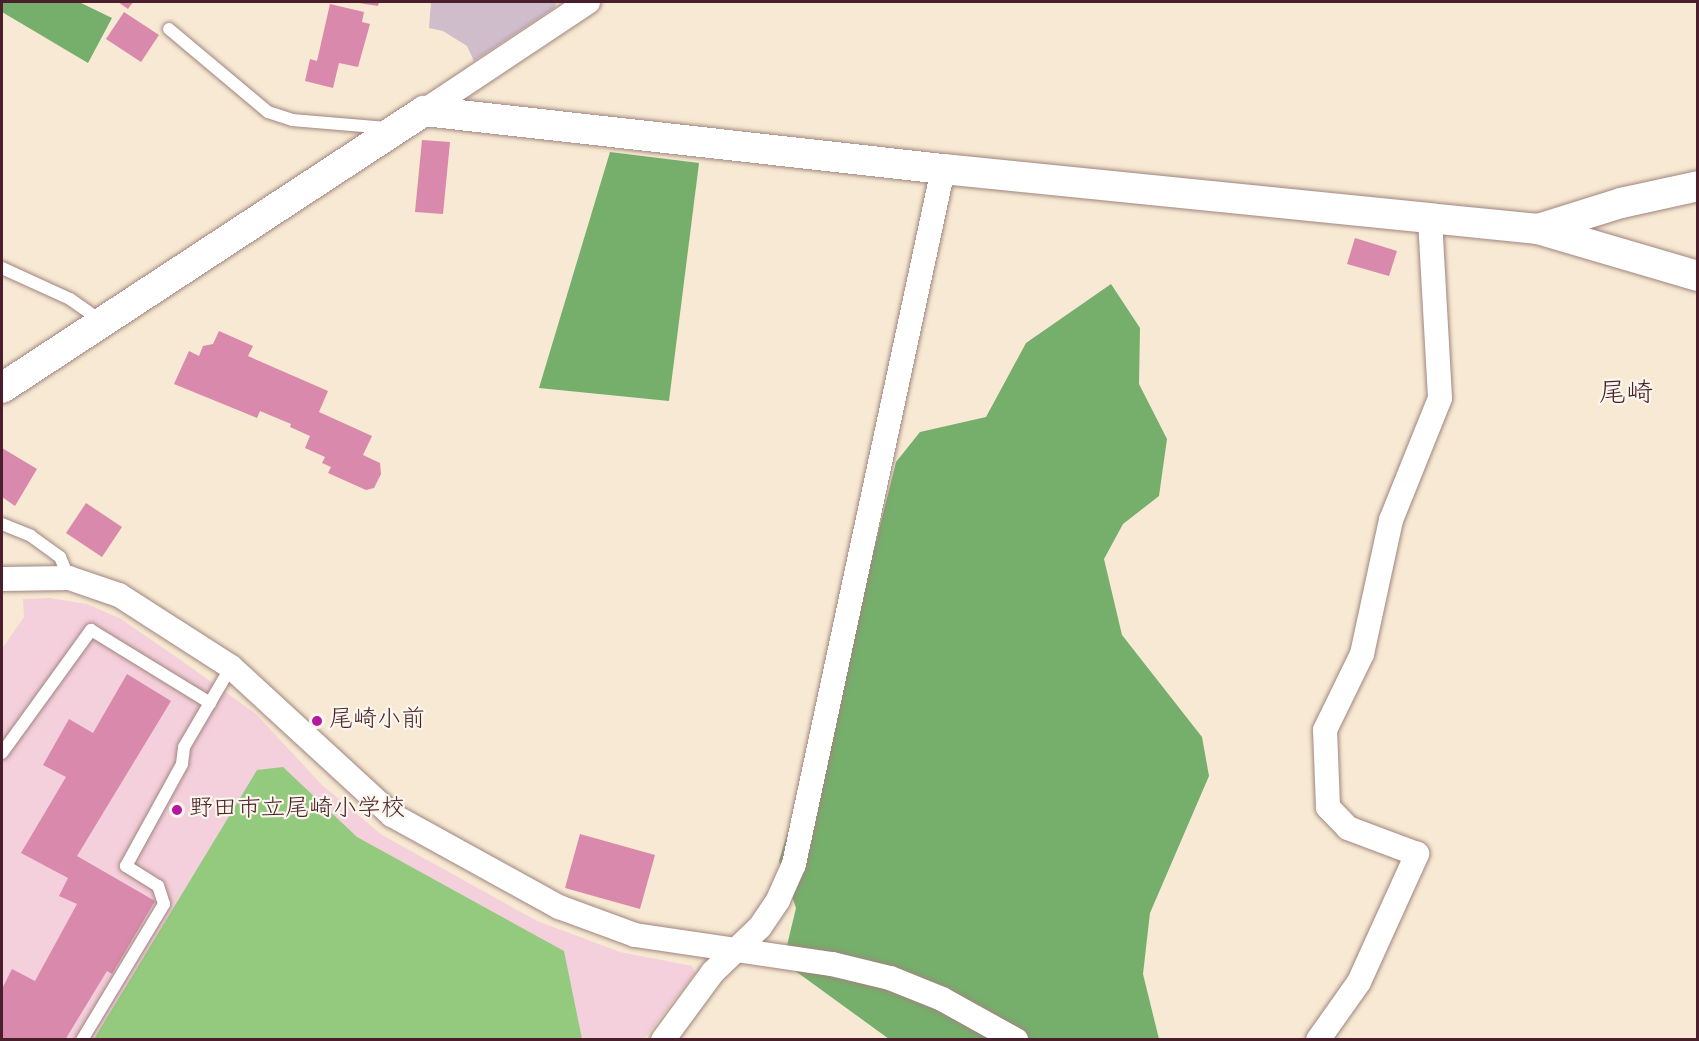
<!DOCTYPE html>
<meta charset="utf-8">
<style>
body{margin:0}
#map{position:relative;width:1699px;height:1041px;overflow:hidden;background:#f7e9d3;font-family:"Indie Flower","Klee One",sans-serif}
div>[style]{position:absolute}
.built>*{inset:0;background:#f4cfdc}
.industrial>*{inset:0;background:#d0bdcc}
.green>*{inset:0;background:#93ca7d}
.forest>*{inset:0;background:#76ae6c}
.building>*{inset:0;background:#d989ab}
.roads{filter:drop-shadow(0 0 2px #a0847f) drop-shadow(0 0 2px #a0847f)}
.service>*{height:12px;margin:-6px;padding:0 6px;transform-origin:6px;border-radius:6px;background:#fff}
.minor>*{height:24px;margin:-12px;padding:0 12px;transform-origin:12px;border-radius:12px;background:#fff}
.tertiary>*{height:30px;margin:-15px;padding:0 15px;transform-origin:15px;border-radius:15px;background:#fff}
.dots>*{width:16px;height:16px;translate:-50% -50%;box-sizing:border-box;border:3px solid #fbf7ec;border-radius:50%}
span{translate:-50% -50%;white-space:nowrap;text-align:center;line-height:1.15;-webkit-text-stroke:4.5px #fbf7ec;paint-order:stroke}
.poi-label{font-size:24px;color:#4a1f2b}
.left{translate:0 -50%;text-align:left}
.quarter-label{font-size:27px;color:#4a1f2b}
.frame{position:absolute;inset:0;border:3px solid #4a1f2b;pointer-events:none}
</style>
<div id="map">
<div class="built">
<i style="clip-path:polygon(49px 598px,87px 604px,121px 619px,182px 661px,256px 714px,322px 785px,382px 835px,537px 921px,620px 952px,692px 966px,695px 973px,644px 1039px,2px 1040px,2px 649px,24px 617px,23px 599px)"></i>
</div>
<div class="industrial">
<i style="clip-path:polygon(431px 2px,557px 2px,554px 8px,474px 61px,467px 46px,443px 31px,429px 28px)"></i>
</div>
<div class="green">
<i style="clip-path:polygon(283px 767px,357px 837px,564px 951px,582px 1039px,94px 1039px,257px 770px)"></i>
</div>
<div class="forest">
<i style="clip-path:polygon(2px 2px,79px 2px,112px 18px,88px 63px,2px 12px)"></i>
<i style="clip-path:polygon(610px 152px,699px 163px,669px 401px,539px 388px)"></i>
<i style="clip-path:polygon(1111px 284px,1140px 328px,1139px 384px,1167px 439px,1159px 496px,1123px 524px,1104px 559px,1122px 635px,1202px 737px,1209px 776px,1150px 913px,1143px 974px,1159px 1039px,889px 1039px,783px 962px,796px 908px,779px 861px,870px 566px,896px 462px,920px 432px,986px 417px,1026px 343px)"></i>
</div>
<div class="building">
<i style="clip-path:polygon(118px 2px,133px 2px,128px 9px)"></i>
<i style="clip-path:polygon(359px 3px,359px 2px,379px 2px,378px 6px)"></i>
<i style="clip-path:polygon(330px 4px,364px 12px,362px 22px,370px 24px,358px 67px,339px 63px,333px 88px,305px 81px,310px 59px,317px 61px)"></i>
<i style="clip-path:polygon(124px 12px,159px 35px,141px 62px,106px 39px)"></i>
<i style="clip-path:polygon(422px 140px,450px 142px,443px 214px,415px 212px)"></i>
<i style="clip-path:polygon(1355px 238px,1397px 251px,1389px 276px,1347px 264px)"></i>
<i style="clip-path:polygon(219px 331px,253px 346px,248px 356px,328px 391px,319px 412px,372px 436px,363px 455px,380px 463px,381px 474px,374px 488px,366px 490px,328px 473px,331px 467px,322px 463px,325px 457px,305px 448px,310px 436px,290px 427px,291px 424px,260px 411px,257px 418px,174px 384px,189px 351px,199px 356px,203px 346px,213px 344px)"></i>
<i style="clip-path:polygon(2px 448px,37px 469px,15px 506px,2px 497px)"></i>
<i style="clip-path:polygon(86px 503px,122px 527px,102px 557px,66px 533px)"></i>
<i style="clip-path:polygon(127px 674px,171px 701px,77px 856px,155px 901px,112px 974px,107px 971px,65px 1040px,2px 1040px,2px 989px,12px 969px,35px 981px,77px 904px,59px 896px,68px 878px,21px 853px,66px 777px,43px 765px,69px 719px,93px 733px)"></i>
<i style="clip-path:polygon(580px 834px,655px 855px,640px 909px,565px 888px)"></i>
</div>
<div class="roads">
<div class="service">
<i style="left:169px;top:29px;width:129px;rotate:40deg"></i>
<i style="left:268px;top:112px;width:25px;rotate:18deg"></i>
<i style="left:292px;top:120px;width:95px;rotate:4.8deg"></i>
<i style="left:2px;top:268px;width:75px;rotate:24.5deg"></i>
<i style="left:70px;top:299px;width:38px;rotate:35deg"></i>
<i style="left:2px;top:524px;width:31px;rotate:22deg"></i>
<i style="left:31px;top:536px;width:36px;rotate:36deg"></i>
<i style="left:60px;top:557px;width:23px;rotate:67deg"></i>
<i style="left:2px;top:753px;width:152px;rotate:-54.1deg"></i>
<i style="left:91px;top:630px;width:140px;rotate:31.5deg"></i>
<i style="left:82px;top:1040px;width:159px;rotate:-58.9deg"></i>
<i style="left:164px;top:904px;width:19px;rotate:-108deg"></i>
<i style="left:158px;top:886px;width:38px;rotate:-148deg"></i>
<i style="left:126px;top:866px;width:116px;rotate:-61.2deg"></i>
<i style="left:182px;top:764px;width:17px;rotate:-83deg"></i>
<i style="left:184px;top:747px;width:93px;rotate:-59.6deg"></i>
</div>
<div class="minor">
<i style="left:424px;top:111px;width:197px;rotate:-33.6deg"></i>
<i style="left:2px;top:579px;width:67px;rotate:-0.9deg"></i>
<i style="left:69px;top:578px;width:53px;rotate:18.8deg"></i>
<i style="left:119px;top:595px;width:133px;rotate:32.7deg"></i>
<i style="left:231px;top:667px;width:219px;rotate:42.6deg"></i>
<i style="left:392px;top:815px;width:191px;rotate:28.9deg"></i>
<i style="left:559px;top:907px;width:81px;rotate:20.2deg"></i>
<i style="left:635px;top:935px;width:199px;rotate:8.4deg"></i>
<i style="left:832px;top:964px;width:60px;rotate:13.6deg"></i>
<i style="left:890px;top:978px;width:56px;rotate:22deg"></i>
<i style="left:942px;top:999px;width:85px;rotate:29deg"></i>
<i style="left:663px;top:1040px;width:84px;rotate:-53.7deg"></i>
<i style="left:713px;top:972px;width:65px;rotate:-43.8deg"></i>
<i style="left:760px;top:927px;width:32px;rotate:-56deg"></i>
<i style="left:778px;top:900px;width:39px;rotate:-66deg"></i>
<i style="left:794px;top:864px;width:711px;rotate:-77.9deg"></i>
<i style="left:1318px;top:1040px;width:71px;rotate:-54.7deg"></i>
<i style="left:1359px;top:982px;width:141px;rotate:-65.6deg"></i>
<i style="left:1417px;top:854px;width:74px;rotate:-159.4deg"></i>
<i style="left:1348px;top:828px;width:29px;rotate:-134deg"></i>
<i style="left:1328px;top:807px;width:77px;rotate:-92.2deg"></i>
<i style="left:1325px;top:730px;width:85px;rotate:-64deg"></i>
<i style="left:1362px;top:654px;width:137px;rotate:-77.8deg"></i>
<i style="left:1391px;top:520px;width:131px;rotate:-68.1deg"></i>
<i style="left:1440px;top:398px;width:180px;rotate:-93.2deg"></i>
</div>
<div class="tertiary">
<i style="left:1538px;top:229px;width:167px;rotate:16.4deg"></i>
<i style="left:2px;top:388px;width:505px;rotate:-33.28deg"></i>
<i style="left:424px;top:111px;width:522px;rotate:6.38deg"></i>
<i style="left:943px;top:169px;width:598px;rotate:5.76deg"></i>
<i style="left:1538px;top:229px;width:87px;rotate:-17.4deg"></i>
<i style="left:1621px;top:203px;width:79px;rotate:-12.4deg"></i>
</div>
</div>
<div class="dots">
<i style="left:317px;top:721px;background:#b5179e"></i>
<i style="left:177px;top:810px;background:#b5179e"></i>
</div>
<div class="poi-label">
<span class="left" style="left:329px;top:721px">尾崎小前</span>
<span class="left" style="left:189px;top:810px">野田市立尾崎小学校</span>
</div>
<div class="quarter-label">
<span style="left:1626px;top:395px">尾崎</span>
</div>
<div class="frame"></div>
</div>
